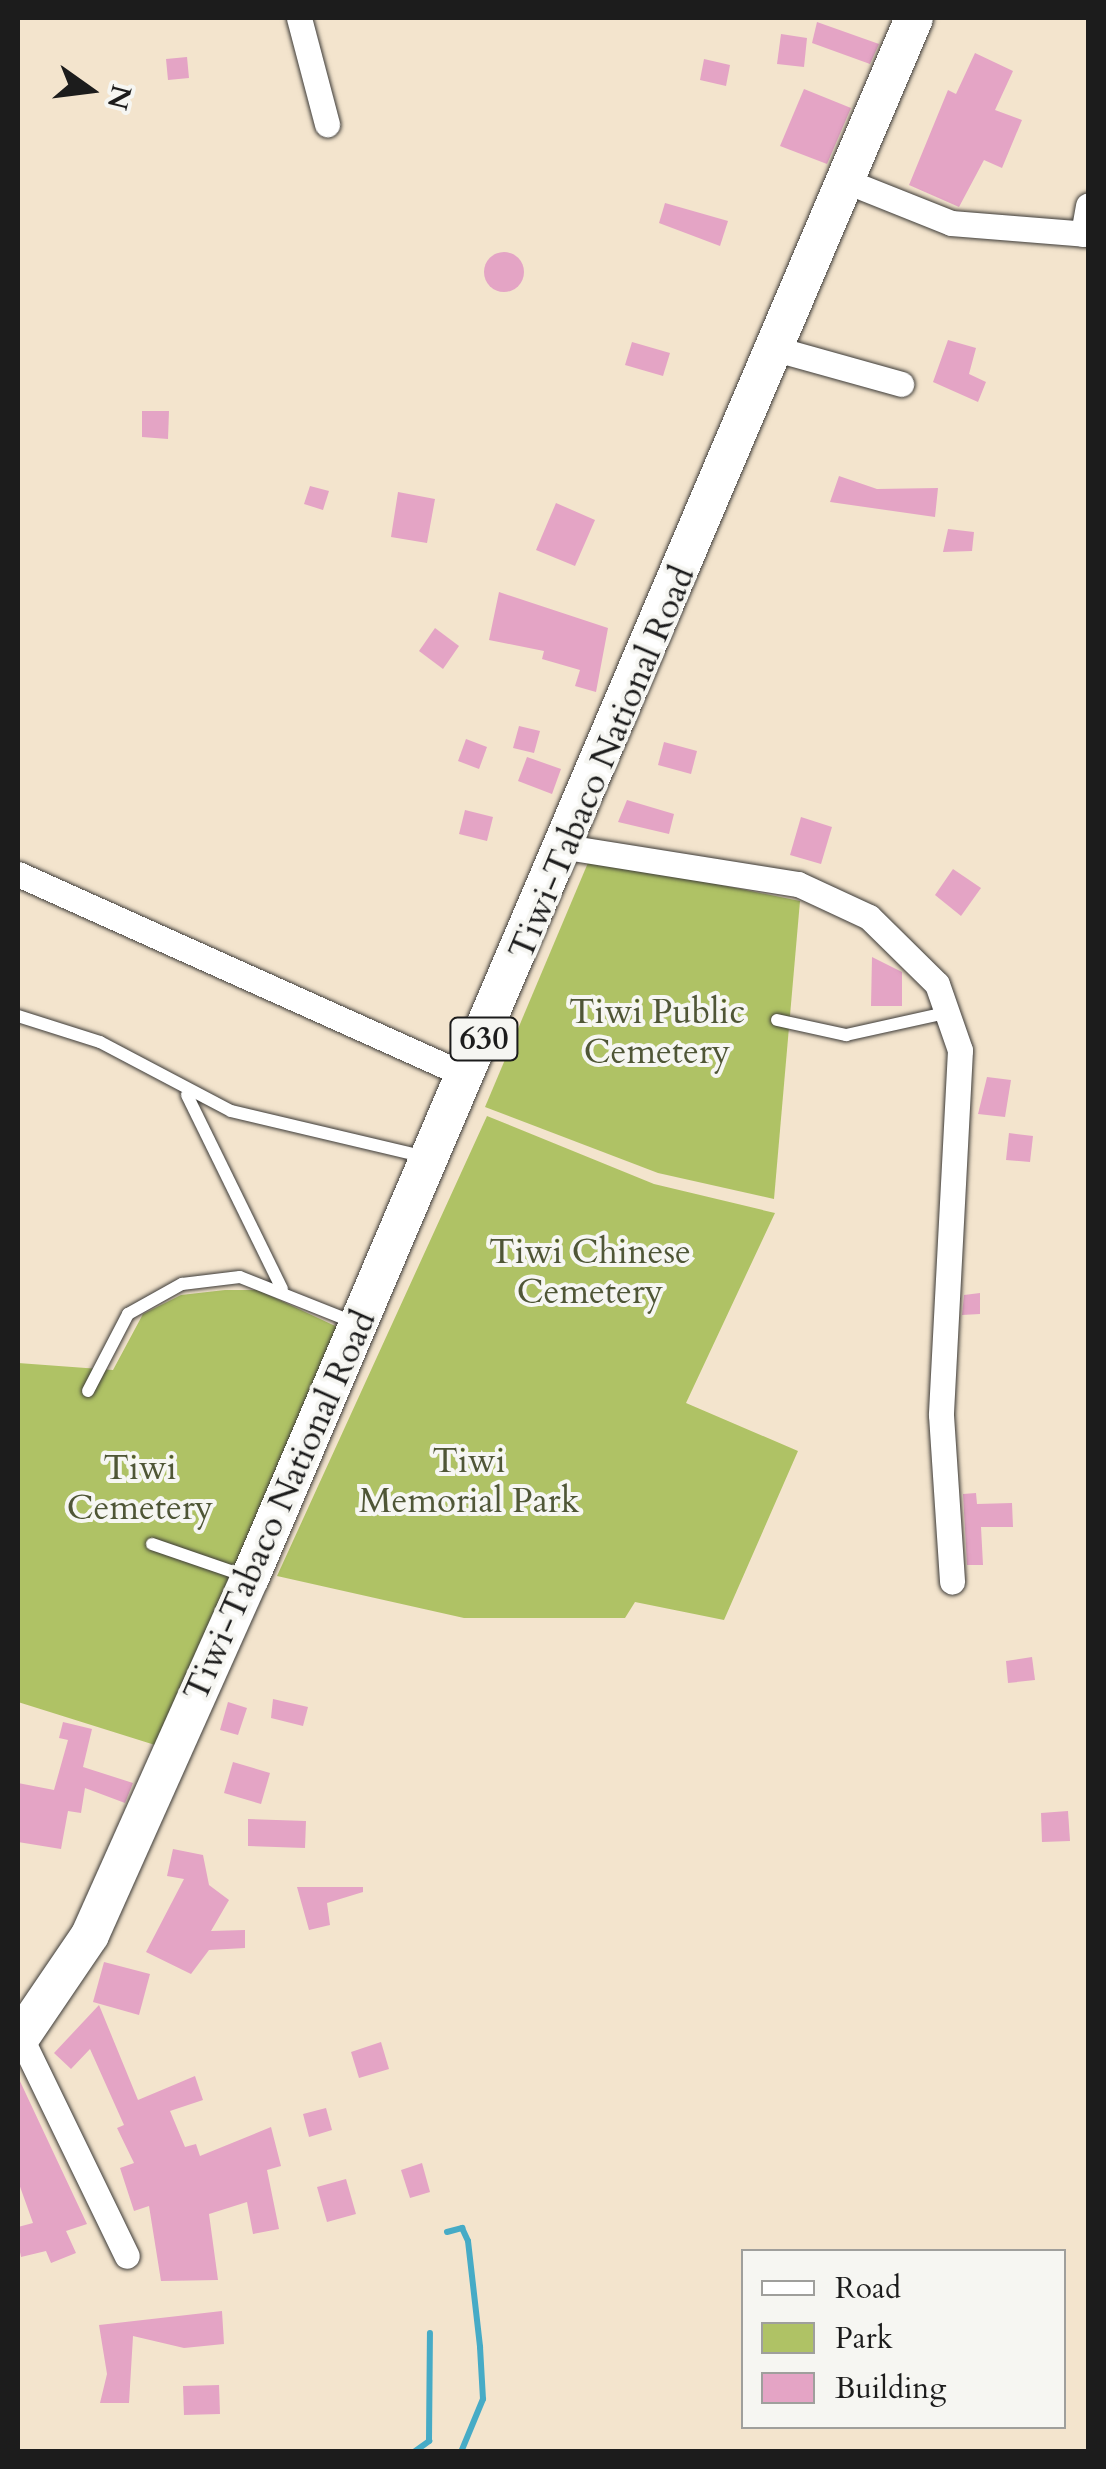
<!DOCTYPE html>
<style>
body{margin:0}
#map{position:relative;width:1106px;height:2469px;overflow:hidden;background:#f3e4cd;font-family:Cardo,serif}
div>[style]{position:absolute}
.green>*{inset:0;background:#afc265}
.stream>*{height:6px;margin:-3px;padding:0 3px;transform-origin:3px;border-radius:3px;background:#46abc6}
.building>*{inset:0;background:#e4a4c5}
.round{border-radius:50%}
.roads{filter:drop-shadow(0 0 2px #3c3a37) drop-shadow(0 0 2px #3c3a37)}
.service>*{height:12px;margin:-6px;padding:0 6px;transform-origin:6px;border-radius:6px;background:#fff}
.minor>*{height:25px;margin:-12.5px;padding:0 12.5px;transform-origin:12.5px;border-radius:12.5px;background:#fff}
.primary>*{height:38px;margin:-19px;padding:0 19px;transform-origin:19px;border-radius:19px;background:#fff}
span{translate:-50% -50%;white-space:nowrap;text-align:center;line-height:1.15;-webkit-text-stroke:8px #f6f6f2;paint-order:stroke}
.shield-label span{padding:2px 8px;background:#f6f6f2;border:2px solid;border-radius:8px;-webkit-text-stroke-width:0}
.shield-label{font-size:32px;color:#1c1c1c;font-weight:700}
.street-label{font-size:35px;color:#1c1c1c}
.park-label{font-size:35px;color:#4f5636}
.frame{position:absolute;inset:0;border:20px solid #1c1c1c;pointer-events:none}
.legend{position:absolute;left:741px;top:2249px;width:325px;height:180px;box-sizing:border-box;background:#f6f6f2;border:2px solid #9f9f9c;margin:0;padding:12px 18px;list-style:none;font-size:30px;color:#1c1c1c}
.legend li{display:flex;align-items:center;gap:20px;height:50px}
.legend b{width:50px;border:2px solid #9f9f9c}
.north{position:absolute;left:40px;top:40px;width:100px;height:100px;-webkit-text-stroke:8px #f6f6f2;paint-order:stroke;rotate:104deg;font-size:28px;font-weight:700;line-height:40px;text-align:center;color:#1c1c1c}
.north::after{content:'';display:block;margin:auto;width:35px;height:45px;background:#1c1c1c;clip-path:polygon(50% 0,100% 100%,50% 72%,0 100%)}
</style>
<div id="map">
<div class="green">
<i style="clip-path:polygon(590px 858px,800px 901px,774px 1199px,658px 1173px,485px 1107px)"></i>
<i style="clip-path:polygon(487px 1116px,654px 1184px,775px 1213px,686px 1403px,798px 1451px,724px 1620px,635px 1602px,625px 1618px,464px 1618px,277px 1576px)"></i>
<i style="clip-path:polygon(225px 1290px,258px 1290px,346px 1331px,155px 1745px,18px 1702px,18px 1363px,113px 1370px,143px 1314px,181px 1295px)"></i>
</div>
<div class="stream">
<i style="left:447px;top:2232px;width:16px;rotate:-15deg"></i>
<i style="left:462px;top:2228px;width:14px;rotate:65deg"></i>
<i style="left:468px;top:2241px;width:107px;rotate:83.5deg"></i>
<i style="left:480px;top:2347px;width:52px;rotate:86.7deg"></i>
<i style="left:483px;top:2399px;width:57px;rotate:112.5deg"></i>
<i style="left:414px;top:2452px;width:19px;rotate:-36deg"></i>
<i style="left:429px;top:2441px;width:108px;rotate:-89.5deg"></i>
</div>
<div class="building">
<i style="clip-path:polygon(817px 22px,879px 44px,870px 64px,812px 43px)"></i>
<i style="clip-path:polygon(781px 34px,807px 38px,804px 67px,777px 64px)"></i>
<i style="clip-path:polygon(975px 53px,1013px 71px,995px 110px,1022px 120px,1002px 168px,984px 160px,959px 207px,909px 185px,948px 90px,956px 94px)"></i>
<i style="clip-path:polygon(187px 57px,189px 78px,168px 80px,166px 59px)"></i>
<i style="clip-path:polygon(704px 59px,730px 65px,726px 86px,700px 80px)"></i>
<i style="clip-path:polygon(804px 89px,851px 108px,827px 164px,780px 146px)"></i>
<i style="clip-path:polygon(665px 203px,728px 221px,720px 246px,659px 223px)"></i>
<i class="round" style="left:484px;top:252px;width:40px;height:40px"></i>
<i style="clip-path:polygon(948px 340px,976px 348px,969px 374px,986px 382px,978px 402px,933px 382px)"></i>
<i style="clip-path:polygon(632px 342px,670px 353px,663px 376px,625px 365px)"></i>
<i style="clip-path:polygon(142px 411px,169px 411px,168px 439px,142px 437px)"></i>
<i style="clip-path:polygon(839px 476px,877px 489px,938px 488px,935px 517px,830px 502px)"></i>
<i style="clip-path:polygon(310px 486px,329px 491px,323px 510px,304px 504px)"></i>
<i style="clip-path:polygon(398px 492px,435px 499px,427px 543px,391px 537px)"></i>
<i style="clip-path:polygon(556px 503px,595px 520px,575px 566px,536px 550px)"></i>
<i style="clip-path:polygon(948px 529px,974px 532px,972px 551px,943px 552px)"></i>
<i style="clip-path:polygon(499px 592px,608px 628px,596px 692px,575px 686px,580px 670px,542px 659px,544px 651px,489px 640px)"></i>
<i style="clip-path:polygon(435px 628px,459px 646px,443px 669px,419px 651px)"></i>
<i style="clip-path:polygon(519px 726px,540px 731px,534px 753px,513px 748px)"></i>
<i style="clip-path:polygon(466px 739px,487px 747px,479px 769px,458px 761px)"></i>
<i style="clip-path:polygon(664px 742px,697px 751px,691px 774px,658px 765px)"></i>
<i style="clip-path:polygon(527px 757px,561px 769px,552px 794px,518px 781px)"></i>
<i style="clip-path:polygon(627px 800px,674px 814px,669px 834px,618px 822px)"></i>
<i style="clip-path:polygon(465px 810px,493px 817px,487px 841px,459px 834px)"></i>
<i style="clip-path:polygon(801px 817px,832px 827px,821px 864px,790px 855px)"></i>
<i style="clip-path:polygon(953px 869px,981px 888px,961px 916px,935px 895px)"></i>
<i style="clip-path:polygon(872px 957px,902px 972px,902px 1006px,871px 1006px)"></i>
<i style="clip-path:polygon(987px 1077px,1011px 1080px,1005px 1117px,978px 1114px)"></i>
<i style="clip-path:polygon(1009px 1133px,1033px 1136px,1030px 1162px,1006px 1160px)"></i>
<i style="clip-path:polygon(980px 1293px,980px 1314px,962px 1315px,964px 1295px)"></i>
<i style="clip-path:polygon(976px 1493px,977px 1504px,1012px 1503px,1013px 1527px,981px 1527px,983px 1565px,967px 1565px,963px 1494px)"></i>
<i style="clip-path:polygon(1032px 1657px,1035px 1680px,1008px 1683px,1006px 1661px)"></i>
<i style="clip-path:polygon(273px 1699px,308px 1707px,303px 1726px,271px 1718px)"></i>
<i style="clip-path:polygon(228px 1702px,247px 1708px,238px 1735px,220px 1730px)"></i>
<i style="clip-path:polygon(63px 1722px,92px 1729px,83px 1767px,133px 1783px,125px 1803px,85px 1788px,81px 1813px,68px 1811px,61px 1849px,18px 1842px,18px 1783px,54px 1790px,68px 1740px,59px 1738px)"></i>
<i style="clip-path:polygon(233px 1762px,270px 1773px,261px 1804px,224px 1793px)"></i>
<i style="clip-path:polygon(1068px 1811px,1070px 1841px,1042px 1842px,1041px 1813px)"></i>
<i style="clip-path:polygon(248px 1819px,306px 1821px,305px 1848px,248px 1846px)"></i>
<i style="clip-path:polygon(173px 1849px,203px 1855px,209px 1885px,229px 1900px,211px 1931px,245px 1930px,245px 1948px,209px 1950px,191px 1974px,146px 1952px,184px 1879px,167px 1876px)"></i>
<i style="clip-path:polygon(297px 1887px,363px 1887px,363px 1892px,327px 1903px,330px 1925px,309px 1930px)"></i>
<i style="clip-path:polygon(104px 1962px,150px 1974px,139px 2015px,93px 2002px)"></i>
<i style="clip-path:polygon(99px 2005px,138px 2100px,195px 2076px,203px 2100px,170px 2111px,185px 2147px,196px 2144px,200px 2156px,271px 2127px,281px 2166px,267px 2170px,279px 2229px,253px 2234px,247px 2202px,209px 2214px,218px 2280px,161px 2281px,149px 2206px,134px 2211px,120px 2168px,134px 2163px,117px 2128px,124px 2125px,90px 2049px,71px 2069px,54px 2053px)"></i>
<i style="clip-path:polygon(381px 2042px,389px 2069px,359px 2078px,351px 2052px)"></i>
<i style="clip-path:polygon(18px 2077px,87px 2224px,66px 2231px,76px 2253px,51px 2263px,46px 2251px,21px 2257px,18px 2242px,18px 2227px,33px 2223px,18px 2181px)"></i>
<i style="clip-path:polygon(326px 2108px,332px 2130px,309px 2137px,303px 2114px)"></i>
<i style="clip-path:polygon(422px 2163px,430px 2192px,410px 2198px,401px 2170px)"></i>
<i style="clip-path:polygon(346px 2179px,356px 2214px,327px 2222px,317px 2187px)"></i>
<i style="clip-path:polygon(222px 2311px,224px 2344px,184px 2348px,133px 2336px,129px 2403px,100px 2403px,107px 2374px,99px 2325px)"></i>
<i style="clip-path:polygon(219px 2385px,220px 2414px,184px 2415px,183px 2386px)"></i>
</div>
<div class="roads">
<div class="service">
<i style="left:18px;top:1016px;width:86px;rotate:17.6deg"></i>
<i style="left:100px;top:1042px;width:148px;rotate:27.8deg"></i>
<i style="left:231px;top:1111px;width:199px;rotate:13.3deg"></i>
<i style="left:777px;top:1020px;width:71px;rotate:12.3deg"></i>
<i style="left:846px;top:1035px;width:107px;rotate:-12.5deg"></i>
<i style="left:187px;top:1095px;width:216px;rotate:63.9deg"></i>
<i style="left:88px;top:1391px;width:87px;rotate:-62.5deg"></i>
<i style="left:128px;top:1314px;width:62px;rotate:-29.1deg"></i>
<i style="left:182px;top:1284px;width:58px;rotate:-6.9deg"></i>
<i style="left:240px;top:1277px;width:122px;rotate:21.7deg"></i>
<i style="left:152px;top:1544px;width:102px;rotate:19deg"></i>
</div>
<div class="minor">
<i style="left:299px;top:18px;width:110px;rotate:75.2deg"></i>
<i style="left:846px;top:181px;width:113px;rotate:21.8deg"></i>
<i style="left:951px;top:223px;width:137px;rotate:4.6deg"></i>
<i style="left:1083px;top:234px;width:29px;rotate:-80deg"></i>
<i style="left:776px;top:349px;width:130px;rotate:15.6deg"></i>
<i style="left:566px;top:847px;width:235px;rotate:9.1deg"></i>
<i style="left:798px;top:884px;width:78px;rotate:24.9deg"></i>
<i style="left:869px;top:917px;width:95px;rotate:44.6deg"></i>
<i style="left:937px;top:984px;width:70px;rotate:70.8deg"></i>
<i style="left:960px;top:1050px;width:365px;rotate:93deg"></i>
<i style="left:941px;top:1415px;width:167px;rotate:86.2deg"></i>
<i style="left:18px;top:874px;width:493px;rotate:24.2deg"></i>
<i style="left:21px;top:2038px;width:242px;rotate:64.1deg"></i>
</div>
<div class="primary">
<i style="left:18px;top:2041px;width:128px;rotate:-55.8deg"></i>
<i style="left:90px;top:1935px;width:391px;rotate:-65.9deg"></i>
<i style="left:250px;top:1578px;width:1695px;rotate:-66.94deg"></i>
</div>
</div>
<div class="shield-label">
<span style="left:484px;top:1039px">630</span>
</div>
<div class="street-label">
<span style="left:602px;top:763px;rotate:-67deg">Tiwi-Tabaco National Road</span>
<span style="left:280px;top:1506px;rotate:-66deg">Tiwi-Tabaco National Road</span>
</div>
<div class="park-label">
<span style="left:657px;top:1032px">Tiwi Public<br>Cemetery</span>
<span style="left:590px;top:1272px">Tiwi Chinese<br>Cemetery</span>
<span style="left:469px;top:1481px">Tiwi<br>Memorial Park</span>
<span style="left:140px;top:1488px">Tiwi<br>Cemetery</span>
</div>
<div class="frame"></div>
<ul class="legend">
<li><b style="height:12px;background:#fff"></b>Road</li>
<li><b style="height:28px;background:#afc265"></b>Park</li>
<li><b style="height:28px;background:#e4a4c5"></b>Building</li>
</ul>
<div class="north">N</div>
</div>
